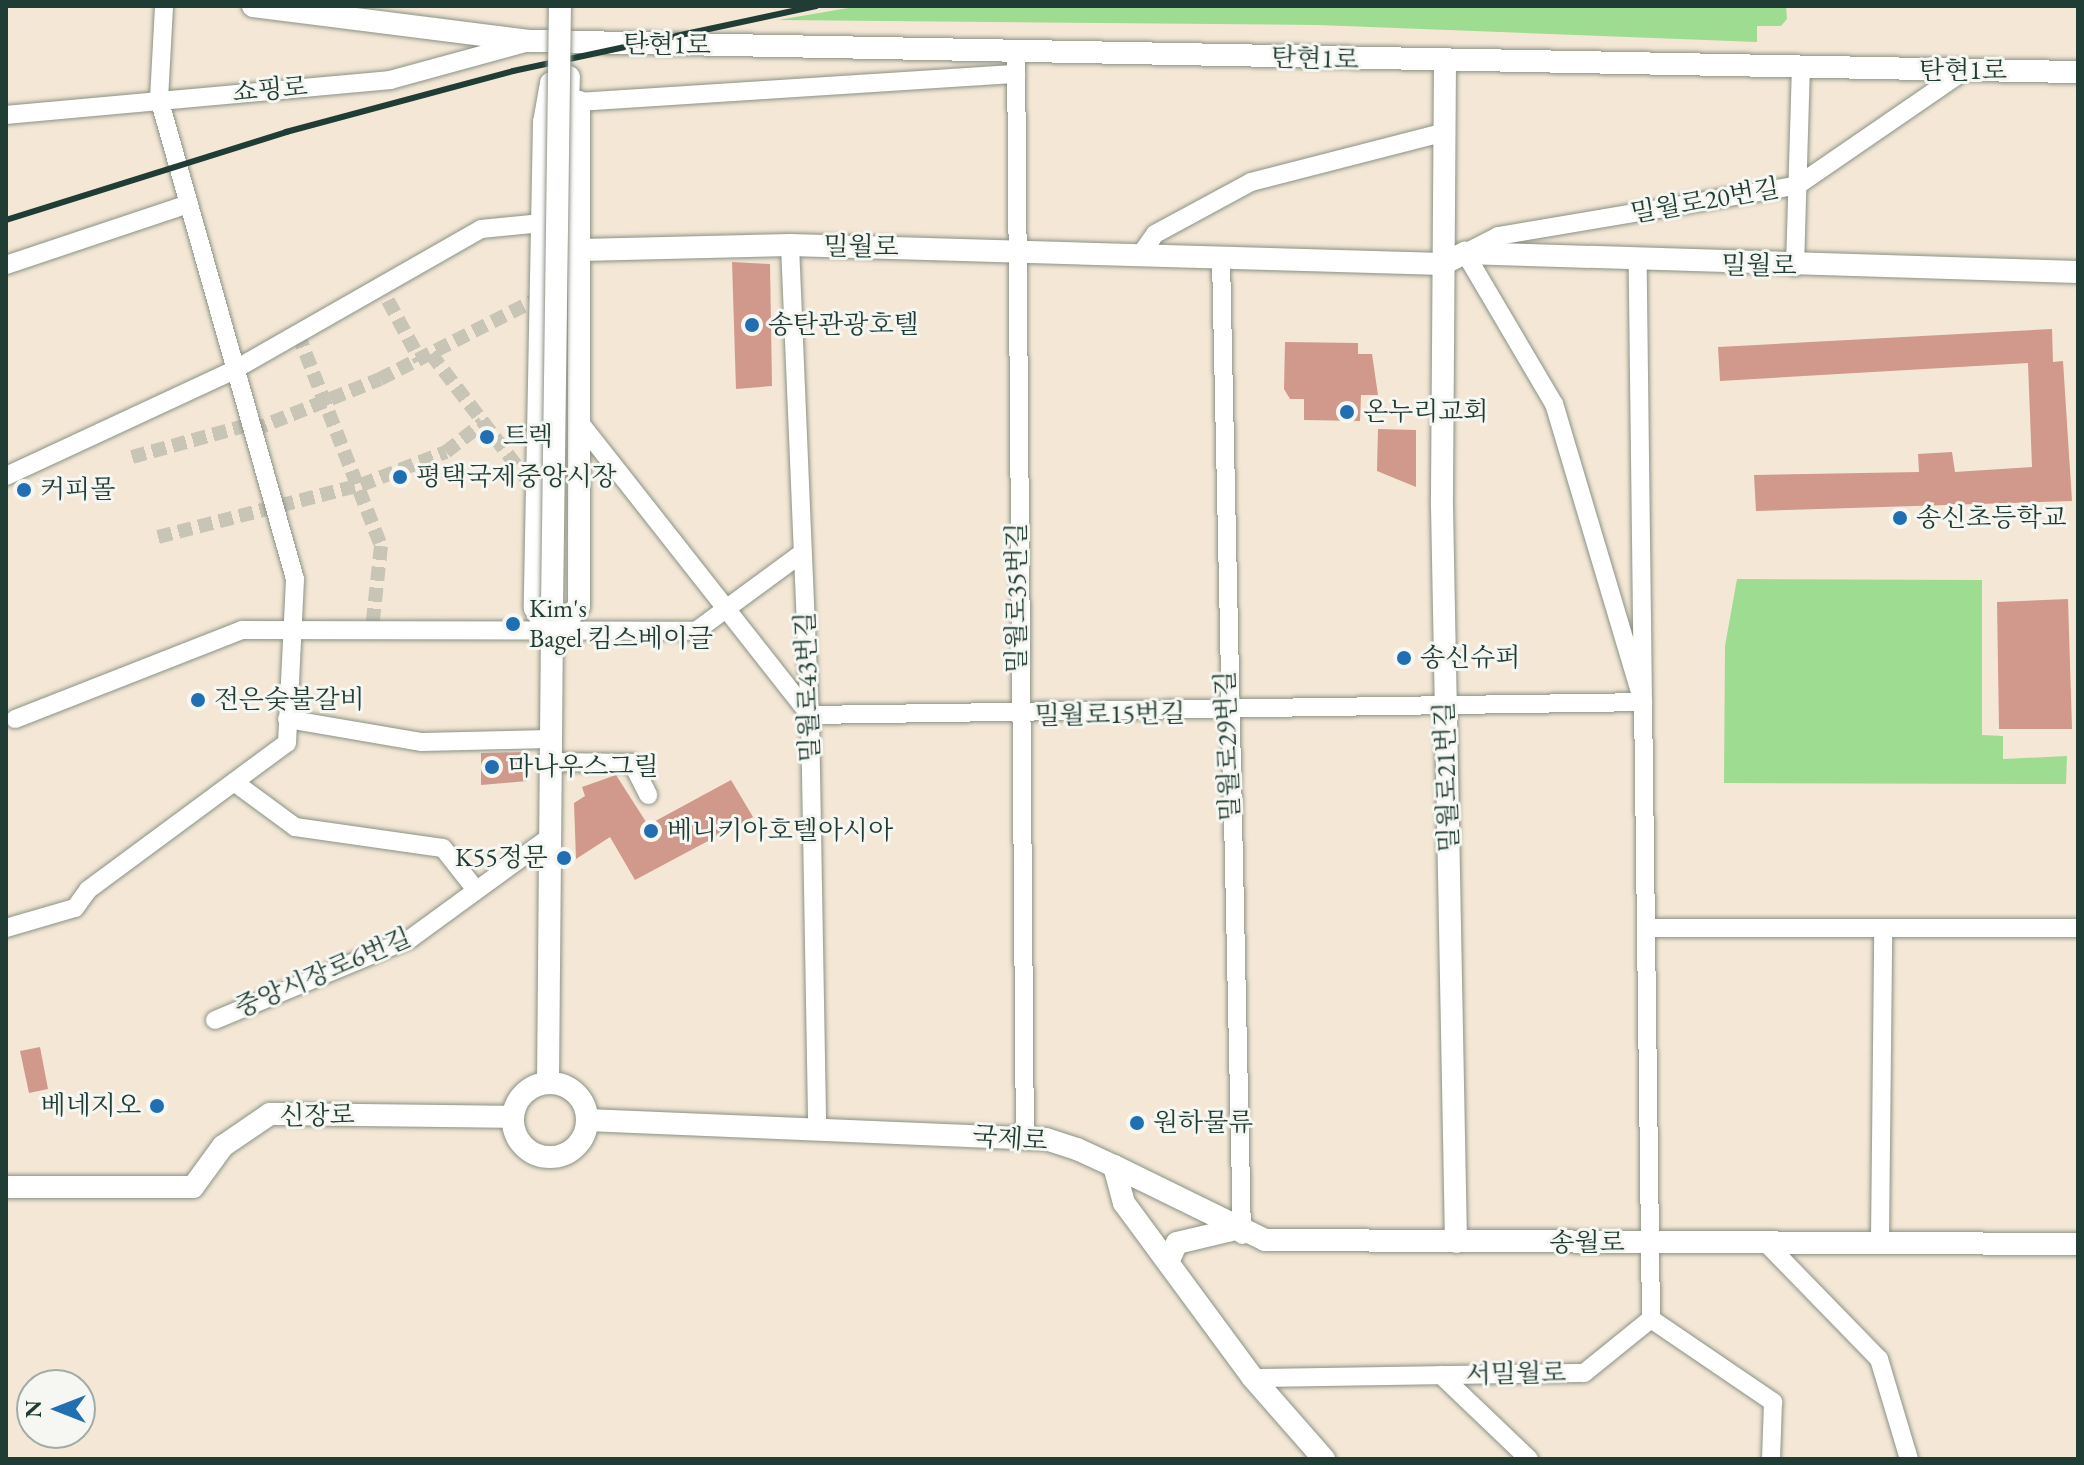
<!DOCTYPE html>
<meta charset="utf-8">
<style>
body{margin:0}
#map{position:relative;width:2084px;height:1465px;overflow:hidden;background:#f4e7d6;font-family:"EB Garamond","Noto Serif KR",serif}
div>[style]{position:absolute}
.green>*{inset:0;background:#9edc91}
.building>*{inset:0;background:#d1998b}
.pedestrian-tunnel>*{height:14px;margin-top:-7px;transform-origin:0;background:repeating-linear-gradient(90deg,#c9c5b6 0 14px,transparent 0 21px)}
.roads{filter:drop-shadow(0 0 2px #8a9285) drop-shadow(0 0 2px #8a9285)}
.minor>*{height:18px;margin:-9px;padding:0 9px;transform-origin:9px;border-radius:9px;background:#fff}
.tertiary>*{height:22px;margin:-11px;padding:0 11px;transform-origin:11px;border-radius:11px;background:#fff}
.tertiary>.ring{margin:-11px;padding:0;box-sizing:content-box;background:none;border:22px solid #fff;border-radius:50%}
.rail>*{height:6px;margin:-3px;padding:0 3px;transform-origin:3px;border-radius:3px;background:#1f3d34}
.bridges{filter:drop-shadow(0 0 2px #8a9285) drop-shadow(0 0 2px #8a9285)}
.tertiary-bridge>*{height:22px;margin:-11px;padding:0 11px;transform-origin:11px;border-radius:11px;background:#fff}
.dots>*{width:22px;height:22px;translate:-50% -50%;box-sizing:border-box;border:4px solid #f6f6f2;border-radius:50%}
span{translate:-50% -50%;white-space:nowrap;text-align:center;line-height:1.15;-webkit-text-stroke:6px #f6f6f2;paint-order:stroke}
.street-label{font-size:26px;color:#1f3d34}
.poi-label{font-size:26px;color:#1f3d34}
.left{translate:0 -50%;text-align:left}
.right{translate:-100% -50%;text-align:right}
.frame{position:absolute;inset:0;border:8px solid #1f3d34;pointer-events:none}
.north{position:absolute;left:16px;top:1369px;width:80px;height:80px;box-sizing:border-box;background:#f6f6f2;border:2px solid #a0aca6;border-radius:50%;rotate:270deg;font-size:22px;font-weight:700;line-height:32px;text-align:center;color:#1f3d34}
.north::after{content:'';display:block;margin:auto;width:28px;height:36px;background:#1f6fb2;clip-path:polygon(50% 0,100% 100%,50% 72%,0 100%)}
</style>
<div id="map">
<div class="green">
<i style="clip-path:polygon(860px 6px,1786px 6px,1787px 19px,1781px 26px,1757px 26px,1757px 42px,1318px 25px,778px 20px)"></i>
<i style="clip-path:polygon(1737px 579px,1982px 580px,1982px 735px,2003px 736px,2003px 759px,2067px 756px,2066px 784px,1724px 783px,1725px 646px)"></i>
</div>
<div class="building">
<i style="clip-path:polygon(732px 262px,770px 264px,772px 386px,736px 389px)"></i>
<i style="clip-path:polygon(2052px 329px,2053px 362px,2063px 361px,2072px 501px,1756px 511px,1754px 475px,1919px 472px,1918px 454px,1952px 452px,1955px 472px,2032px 467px,2028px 363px,1720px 381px,1718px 347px)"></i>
<i style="clip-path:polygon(1285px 342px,1358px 343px,1358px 354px,1372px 354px,1378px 395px,1361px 395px,1360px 421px,1304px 420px,1304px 399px,1290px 399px,1284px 389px)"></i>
<i style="clip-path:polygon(1378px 429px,1416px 430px,1416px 487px,1377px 471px)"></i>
<i style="clip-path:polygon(2068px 599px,2072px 729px,1999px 729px,1997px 602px)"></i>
<i style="clip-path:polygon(527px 752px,527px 781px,481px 785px,481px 753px)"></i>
<i style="clip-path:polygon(616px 775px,648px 825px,731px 780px,753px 817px,635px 880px,610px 837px,576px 859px,574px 803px,585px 796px,582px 787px)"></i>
<i style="clip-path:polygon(40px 1047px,48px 1089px,29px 1093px,20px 1051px)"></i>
</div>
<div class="pedestrian-tunnel">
<i style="left:378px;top:282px;width:89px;rotate:61.7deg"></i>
<i style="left:298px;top:334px;width:228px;rotate:68.6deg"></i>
<i style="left:381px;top:546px;width:83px;rotate:96.2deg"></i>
<i style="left:431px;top:354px;width:171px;rotate:52.6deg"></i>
<i style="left:253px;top:430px;width:137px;rotate:-21.9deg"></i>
<i style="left:380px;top:379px;width:178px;rotate:-27deg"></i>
<i style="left:132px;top:457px;width:123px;rotate:-15.5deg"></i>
<i style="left:158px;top:537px;width:210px;rotate:-14.4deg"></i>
<i style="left:361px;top:485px;width:91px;rotate:-21.2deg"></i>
<i style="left:446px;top:452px;width:47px;rotate:-38.1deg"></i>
</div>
<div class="roads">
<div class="minor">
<i style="left:1016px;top:50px;width:1088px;rotate:89.53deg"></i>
<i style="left:579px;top:102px;width:438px;rotate:-3.7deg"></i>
<i style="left:6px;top:115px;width:386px;rotate:-5.2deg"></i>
<i style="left:390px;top:80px;width:140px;rotate:-15.3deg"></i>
<i style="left:790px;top:245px;width:470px;rotate:87.6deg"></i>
<i style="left:810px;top:715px;width:414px;rotate:89deg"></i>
<i style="left:1141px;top:254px;width:24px;rotate:-55deg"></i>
<i style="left:1155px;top:234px;width:109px;rotate:-28.4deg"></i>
<i style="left:1251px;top:182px;width:201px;rotate:-14.4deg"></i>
<i style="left:1221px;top:258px;width:977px;rotate:88.77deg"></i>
<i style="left:6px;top:265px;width:192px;rotate:-18.5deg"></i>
<i style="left:1795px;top:267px;width:197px;rotate:-88.3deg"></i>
<i style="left:580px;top:423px;width:372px;rotate:51.8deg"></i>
<i style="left:810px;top:715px;width:833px;rotate:-0.89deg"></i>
<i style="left:1643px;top:702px;width:438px;rotate:-90.7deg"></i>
<i style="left:6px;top:476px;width:251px;rotate:-24.9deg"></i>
<i style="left:234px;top:370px;width:284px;rotate:-29.7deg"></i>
<i style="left:481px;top:229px;width:61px;rotate:-5.6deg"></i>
<i style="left:15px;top:719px;width:244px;rotate:-21.4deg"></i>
<i style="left:242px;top:630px;width:454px;rotate:0.1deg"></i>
<i style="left:696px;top:631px;width:132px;rotate:-36.3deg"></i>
<i style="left:287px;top:719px;width:137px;rotate:9.7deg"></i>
<i style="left:422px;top:742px;width:127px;rotate:-1.4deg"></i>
<i style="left:549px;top:762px;width:83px;rotate:0.7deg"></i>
<i style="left:632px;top:763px;width:36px;rotate:63deg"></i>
<i style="left:234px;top:782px;width:76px;rotate:36.4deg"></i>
<i style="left:295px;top:827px;width:149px;rotate:8.1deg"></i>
<i style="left:443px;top:848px;width:53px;rotate:51.8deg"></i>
<i style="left:6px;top:928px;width:72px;rotate:-16.2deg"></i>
<i style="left:75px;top:908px;width:22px;rotate:-54deg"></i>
<i style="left:88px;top:890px;width:247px;rotate:-36.5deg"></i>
<i style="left:287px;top:743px;width:164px;rotate:-87.2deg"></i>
<i style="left:295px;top:579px;width:499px;rotate:-105.8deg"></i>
<i style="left:159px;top:99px;width:93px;rotate:-86.9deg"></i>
<i style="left:1649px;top:928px;width:429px"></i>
<i style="left:215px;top:1020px;width:211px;rotate:-22.6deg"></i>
<i style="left:410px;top:939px;width:170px;rotate:-36.1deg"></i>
<i style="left:1880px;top:1239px;width:311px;rotate:-89.4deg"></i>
<i style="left:1766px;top:1243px;width:162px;rotate:45.8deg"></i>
<i style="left:1879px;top:1359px;width:104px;rotate:73.3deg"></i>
<i style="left:1651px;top:1319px;width:617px;rotate:-90.74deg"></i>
<i style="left:1643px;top:702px;width:311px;rotate:-106.6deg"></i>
<i style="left:1554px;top:404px;width:175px;rotate:-120.5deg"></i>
<i style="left:1465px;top:253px;width:37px;rotate:-27deg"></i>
<i style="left:1498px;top:236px;width:304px;rotate:-9.6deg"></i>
<i style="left:1798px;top:185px;width:201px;rotate:-34.5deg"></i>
<i style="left:1651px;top:1319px;width:148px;rotate:34.2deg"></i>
<i style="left:1773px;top:1402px;width:57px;rotate:92deg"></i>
<i style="left:1441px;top:1375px;width:122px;rotate:43.7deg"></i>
<i style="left:1253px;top:1378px;width:331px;rotate:-0.9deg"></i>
<i style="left:1584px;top:1373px;width:86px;rotate:-38.9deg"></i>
</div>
<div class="tertiary">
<i style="left:253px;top:6px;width:278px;rotate:7.2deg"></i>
<i style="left:529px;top:41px;width:1549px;rotate:1.15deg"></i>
<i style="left:1445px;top:62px;width:444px;rotate:90.4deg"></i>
<i style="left:1442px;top:506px;width:736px;rotate:88.91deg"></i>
<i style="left:551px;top:83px;width:40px;rotate:100deg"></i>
<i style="left:544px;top:122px;width:486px;rotate:91.1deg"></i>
<i style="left:535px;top:608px;width:33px;rotate:59deg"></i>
<i style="left:552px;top:636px;width:40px;rotate:-48deg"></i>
<i style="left:579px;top:606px;width:504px;rotate:-90deg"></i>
<i style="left:579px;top:102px;width:11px;rotate:175deg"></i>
<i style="left:568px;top:103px;width:26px;rotate:-88deg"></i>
<i style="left:581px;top:250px;width:209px;rotate:-1.4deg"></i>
<i style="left:790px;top:245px;width:653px;rotate:1.67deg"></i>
<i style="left:1443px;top:264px;width:25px;rotate:-27deg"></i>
<i style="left:1465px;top:253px;width:613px;rotate:1.78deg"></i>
<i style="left:548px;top:1083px;width:459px;rotate:-89.5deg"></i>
<i class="ring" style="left:513px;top:1083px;width:52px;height:52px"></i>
<i style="left:587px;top:1120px;width:459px;rotate:2.4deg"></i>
<i style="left:1046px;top:1139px;width:33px;rotate:18deg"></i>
<i style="left:1077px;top:1149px;width:41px;rotate:24.7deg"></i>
<i style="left:1114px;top:1166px;width:38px;rotate:75deg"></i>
<i style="left:1124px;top:1203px;width:217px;rotate:53.6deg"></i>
<i style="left:1253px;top:1378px;width:108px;rotate:48.8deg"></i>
<i style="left:1114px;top:1166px;width:168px;rotate:26.1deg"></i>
<i style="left:1265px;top:1240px;width:813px;rotate:0.28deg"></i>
<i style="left:6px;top:1187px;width:187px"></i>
<i style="left:193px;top:1187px;width:51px;rotate:-53.8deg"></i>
<i style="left:223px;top:1146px;width:57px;rotate:-34.2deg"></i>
<i style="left:270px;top:1114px;width:243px;rotate:0.7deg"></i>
<i style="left:1168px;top:1262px;width:21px;rotate:-65deg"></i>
<i style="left:1177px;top:1243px;width:57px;rotate:-13.3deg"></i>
</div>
</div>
<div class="rail">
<i style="left:6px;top:220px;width:294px;rotate:-17.4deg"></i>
<i style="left:286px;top:132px;width:235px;rotate:-15deg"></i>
<i style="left:513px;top:71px;width:310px;rotate:-12.1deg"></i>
</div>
<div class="bridges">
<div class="tertiary-bridge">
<i style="left:552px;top:606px;width:600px;rotate:-89.24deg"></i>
</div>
</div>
<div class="dots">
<i style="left:752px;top:325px;background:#1f6fb2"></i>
<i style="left:1347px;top:412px;background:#1f6fb2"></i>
<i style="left:487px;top:437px;background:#1f6fb2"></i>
<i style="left:400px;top:477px;background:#1f6fb2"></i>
<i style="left:24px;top:490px;background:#1f6fb2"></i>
<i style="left:1900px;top:518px;background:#1f6fb2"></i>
<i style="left:513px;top:624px;background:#1f6fb2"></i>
<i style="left:1404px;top:658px;background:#1f6fb2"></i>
<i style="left:198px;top:700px;background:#1f6fb2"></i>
<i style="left:492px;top:767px;background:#1f6fb2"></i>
<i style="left:651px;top:831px;background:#1f6fb2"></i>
<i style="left:564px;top:858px;background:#1f6fb2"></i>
<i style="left:157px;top:1106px;background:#1f6fb2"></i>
<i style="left:1137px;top:1123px;background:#1f6fb2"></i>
</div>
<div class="street-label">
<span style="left:667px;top:45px;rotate:1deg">탄현1로</span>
<span style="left:1315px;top:59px;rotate:2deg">탄현1로</span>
<span style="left:1963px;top:71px">탄현1로</span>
<span style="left:270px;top:90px;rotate:-5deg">쇼핑로</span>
<span style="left:1705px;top:201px;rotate:-10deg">밀월로20번길</span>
<span style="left:861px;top:247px;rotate:1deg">밀월로</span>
<span style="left:1759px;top:266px;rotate:1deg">밀월로</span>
<span style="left:1017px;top:598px;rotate:-90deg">밀월로35번길</span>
<span style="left:808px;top:687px;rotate:-92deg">밀월로43번길</span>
<span style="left:1110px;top:715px;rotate:-1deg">밀월로15번길</span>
<span style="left:1228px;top:746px;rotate:-92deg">밀월로29번길</span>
<span style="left:1447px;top:777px;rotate:-92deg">밀월로21번길</span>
<span style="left:323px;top:973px;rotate:-23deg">중앙시장로6번길</span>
<span style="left:317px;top:1116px;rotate:-1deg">신장로</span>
<span style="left:1010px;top:1139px;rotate:4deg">국제로</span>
<span style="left:1587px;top:1243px">송월로</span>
<span style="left:1516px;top:1374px;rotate:-1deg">서밀월로</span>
</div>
<div class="poi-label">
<span class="left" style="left:768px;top:325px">송탄관광호텔</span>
<span class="left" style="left:1363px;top:412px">온누리교회</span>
<span class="left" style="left:503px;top:437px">트렉</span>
<span class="left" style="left:416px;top:477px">평택국제중앙시장</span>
<span class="left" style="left:40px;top:490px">커피몰</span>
<span class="left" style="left:1916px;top:518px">송신초등학교</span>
<span class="left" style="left:529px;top:624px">Kim's<br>Bagel 킴스베이글</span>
<span class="left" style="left:1420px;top:658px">송신슈퍼</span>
<span class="left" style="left:214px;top:700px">전은숮불갈비</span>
<span class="left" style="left:508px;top:767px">마나우스그릴</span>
<span class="left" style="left:667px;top:831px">베니키아호텔아시아</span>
<span class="right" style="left:548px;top:858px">K55정문</span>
<span class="right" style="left:141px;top:1106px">베네지오</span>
<span class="left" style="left:1153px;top:1123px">원하물류</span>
</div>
<div class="frame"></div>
<div class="north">N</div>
</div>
